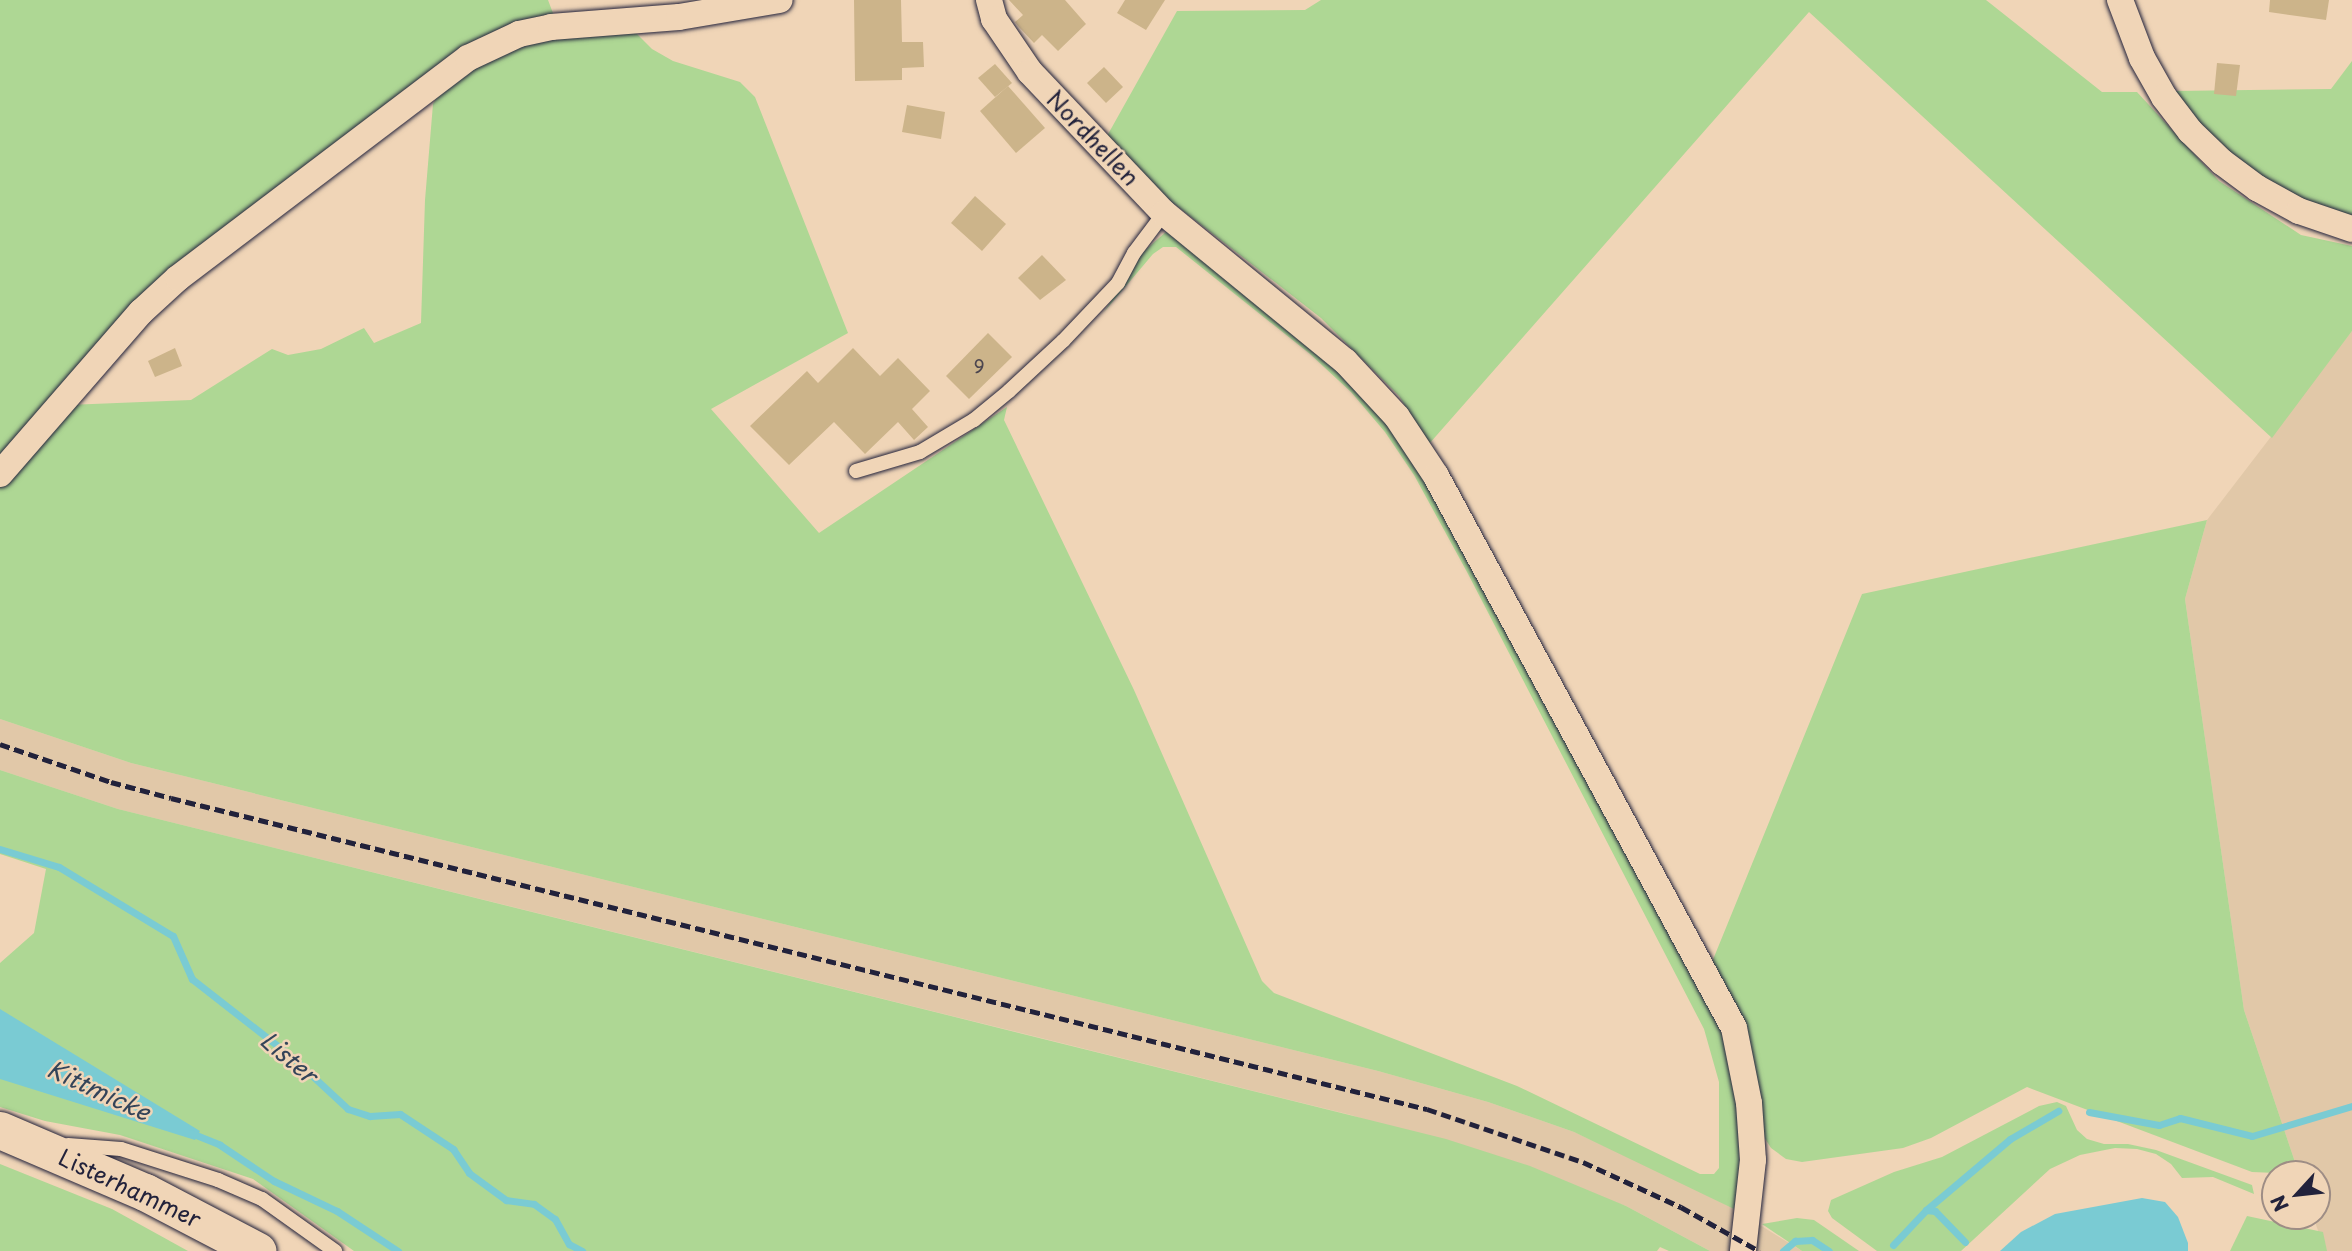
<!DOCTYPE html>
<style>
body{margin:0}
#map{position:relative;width:2352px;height:1251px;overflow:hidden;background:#f0d5b7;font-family:"Playpen Sans",sans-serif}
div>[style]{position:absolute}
.built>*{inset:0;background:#e1c8a8}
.green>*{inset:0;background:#aed794}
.water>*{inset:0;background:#7acbd3}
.stream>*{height:7px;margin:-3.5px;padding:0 3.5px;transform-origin:3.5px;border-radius:3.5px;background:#7acbd3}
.building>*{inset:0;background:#ccb48a}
.roads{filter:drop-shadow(0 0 2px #22223b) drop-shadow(0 0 2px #22223b)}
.lane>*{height:14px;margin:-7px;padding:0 7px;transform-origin:7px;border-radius:7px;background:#f0d5b7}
.street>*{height:26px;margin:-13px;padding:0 13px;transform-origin:13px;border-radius:13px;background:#f0d5b7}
.secondary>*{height:37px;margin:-18.5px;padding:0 18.5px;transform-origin:18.5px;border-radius:18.5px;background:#f0d5b7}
.rail>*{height:5px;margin-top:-2.5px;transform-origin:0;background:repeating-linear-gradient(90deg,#22223b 0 10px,transparent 0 15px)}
span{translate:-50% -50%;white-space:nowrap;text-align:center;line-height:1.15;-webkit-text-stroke:5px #f0d5b7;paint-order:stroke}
.number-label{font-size:19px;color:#4c464f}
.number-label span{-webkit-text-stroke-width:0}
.street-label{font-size:23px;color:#22223b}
.water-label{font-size:24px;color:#344459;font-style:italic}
.north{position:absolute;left:2261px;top:1160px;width:70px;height:70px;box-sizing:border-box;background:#f0d5b7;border:2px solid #9e8d85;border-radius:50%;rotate:243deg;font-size:19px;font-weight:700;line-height:28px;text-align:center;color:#22223b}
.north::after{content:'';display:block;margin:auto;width:24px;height:32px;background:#22223b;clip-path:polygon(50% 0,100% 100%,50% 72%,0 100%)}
</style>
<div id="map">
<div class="built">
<i style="clip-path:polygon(2352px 331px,2352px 1251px,2325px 1251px,2313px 1216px,2317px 1216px,2317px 1174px,2299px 1174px,2244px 1010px,2185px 599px,2207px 520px)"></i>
<i style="clip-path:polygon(0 719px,131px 763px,1378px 1071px,1488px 1102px,1574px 1132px,1658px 1170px,1734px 1209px,1802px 1251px,1710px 1251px,1626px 1206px,1351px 1115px,118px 809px,0 770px)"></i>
</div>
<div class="green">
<i style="clip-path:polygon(0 0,548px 0,556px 21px,504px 32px,183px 266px,0 460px)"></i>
<i style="clip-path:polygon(1321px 0,1986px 0,2102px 92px,2137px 92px,2219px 181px,2301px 235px,2352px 246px,2352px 331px,2272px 438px,1809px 12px,1429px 444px,1399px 396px,1321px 318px,1164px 196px,1107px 136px,1177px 11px,1305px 10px)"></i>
<i style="clip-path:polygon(628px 25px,652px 49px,673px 61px,740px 82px,755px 97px,848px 333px,711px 409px,819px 533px,1007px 407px,1004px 420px,1134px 690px,1262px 981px,1274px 993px,1517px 1086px,1700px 1174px,1714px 1174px,1719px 1168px,1719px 1082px,1704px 1029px,1467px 572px,1414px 475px,1385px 432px,1351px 392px,1310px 354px,1176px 247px,1163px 247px,1153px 254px,1104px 312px,1143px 252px,1167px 231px,1347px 375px,1387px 420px,1423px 472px,1723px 1035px,1735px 1077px,1740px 1167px,1734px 1209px,1574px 1132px,1488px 1102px,1378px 1071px,131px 763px,0 719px,0 487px,68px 405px,191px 400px,272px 349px,288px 355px,321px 349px,364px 328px,374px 343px,421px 323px,425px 200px,433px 104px,442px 88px,515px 41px)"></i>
<i style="clip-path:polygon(2352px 61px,2352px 220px,2297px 201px,2235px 160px,2187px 112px,2173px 91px,2331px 89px)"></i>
<i style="clip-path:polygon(2207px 520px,2185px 599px,2244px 1010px,2299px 1174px,2252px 1172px,2027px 1087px,1931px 1138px,1903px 1148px,1802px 1162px,1786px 1159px,1771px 1148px,1764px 1137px,1712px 962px,1862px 594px)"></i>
<i style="clip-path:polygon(0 770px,118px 809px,1446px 1139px,1530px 1166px,1626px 1206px,1710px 1251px,1669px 1251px,1660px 1247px,1657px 1251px,354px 1251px,253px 1179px,120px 1135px,45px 1121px,0 1107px,0 963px,34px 933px,46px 869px,0 854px)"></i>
<i style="clip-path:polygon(2057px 1102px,2066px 1106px,2077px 1130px,2087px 1139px,2104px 1144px,2128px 1144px,2156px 1150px,2252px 1185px,2254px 1194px,2213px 1177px,2182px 1178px,2171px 1164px,2156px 1154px,2137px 1149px,2115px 1148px,2080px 1155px,2050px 1169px,1961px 1251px,1877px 1251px,1832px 1218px,1828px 1211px,1831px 1200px,1894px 1172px,1942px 1157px,2039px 1106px)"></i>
<i style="clip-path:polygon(0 1164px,112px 1209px,188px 1251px,0 1251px)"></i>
<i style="clip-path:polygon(2247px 1216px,2323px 1232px,2327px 1251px,2230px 1251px)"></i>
<i style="clip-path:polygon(1797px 1218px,1814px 1220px,1859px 1251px,1802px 1251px,1762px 1224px)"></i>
</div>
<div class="water">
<i style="clip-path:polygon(0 1009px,200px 1131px,195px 1140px,0 1079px)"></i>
<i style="clip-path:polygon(2142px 1198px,2165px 1202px,2178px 1217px,2188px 1243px,2188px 1251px,2000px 1251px,2021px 1232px,2055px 1214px)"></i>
</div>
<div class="stream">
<i style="left:0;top:849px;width:62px;rotate:17deg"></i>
<i style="left:59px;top:867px;width:133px;rotate:31.2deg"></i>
<i style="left:173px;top:936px;width:47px;rotate:66.2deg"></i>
<i style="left:192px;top:979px;width:128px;rotate:38deg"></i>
<i style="left:293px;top:1058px;width:75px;rotate:42.8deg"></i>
<i style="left:348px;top:1109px;width:23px;rotate:18deg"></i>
<i style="left:370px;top:1116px;width:30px;rotate:-4deg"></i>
<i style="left:400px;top:1114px;width:64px;rotate:33.4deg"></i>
<i style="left:453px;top:1149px;width:29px;rotate:56deg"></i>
<i style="left:469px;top:1173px;width:46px;rotate:36.1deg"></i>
<i style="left:506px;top:1200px;width:28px;rotate:8deg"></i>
<i style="left:534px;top:1204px;width:26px;rotate:36deg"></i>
<i style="left:555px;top:1219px;width:29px;rotate:61deg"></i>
<i style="left:569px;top:1244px;width:15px;rotate:28deg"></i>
<i style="left:2089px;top:1112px;width:71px;rotate:10.5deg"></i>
<i style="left:2159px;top:1125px;width:22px;rotate:-18deg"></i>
<i style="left:2180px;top:1118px;width:74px;rotate:14deg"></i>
<i style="left:2252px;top:1136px;width:104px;rotate:-16.7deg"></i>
<i style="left:191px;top:1133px;width:31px;rotate:22deg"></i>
<i style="left:220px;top:1145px;width:65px;rotate:33.7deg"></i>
<i style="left:274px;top:1181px;width:70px;rotate:25.5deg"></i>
<i style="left:337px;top:1211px;width:73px;rotate:33.3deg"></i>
<i style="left:1926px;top:1210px;width:9px;rotate:6deg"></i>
<i style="left:1935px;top:1211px;width:43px;rotate:45.9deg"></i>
<i style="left:1893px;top:1245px;width:48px;rotate:-46.7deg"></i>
<i style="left:1926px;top:1210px;width:110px;rotate:-40.2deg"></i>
<i style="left:2010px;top:1139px;width:56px;rotate:-30.3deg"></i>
<i style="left:1783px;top:1251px;width:16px;rotate:-40deg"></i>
<i style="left:1795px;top:1241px;width:17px;rotate:-3deg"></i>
<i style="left:1812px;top:1240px;width:20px;rotate:33deg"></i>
</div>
<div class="building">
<i style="clip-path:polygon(854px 0,901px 0,902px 42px,923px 42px,924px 67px,902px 68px,902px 80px,855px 81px)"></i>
<i style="clip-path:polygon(1009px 0,1065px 0,1086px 24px,1058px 51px,1042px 35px,1034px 43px,1018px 26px,1015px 22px,1023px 15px)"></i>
<i style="clip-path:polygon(1125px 0,1165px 0,1146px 30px,1117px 13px)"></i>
<i style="clip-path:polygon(2270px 0,2329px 0,2326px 20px,2269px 12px)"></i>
<i style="clip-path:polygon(2217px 63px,2240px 65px,2236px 96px,2214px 94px)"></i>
<i style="clip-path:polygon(995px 64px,1012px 83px,995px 97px,978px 78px)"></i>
<i style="clip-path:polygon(1104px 67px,1123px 87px,1106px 103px,1087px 83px)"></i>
<i style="clip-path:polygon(1008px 86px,1045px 128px,1016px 153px,980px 111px)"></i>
<i style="clip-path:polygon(907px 105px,945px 112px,941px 139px,902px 132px)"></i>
<i style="clip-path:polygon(975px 196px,1006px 224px,982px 251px,951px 223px)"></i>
<i style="clip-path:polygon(1042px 255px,1066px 280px,1040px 300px,1018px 278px)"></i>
<i style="clip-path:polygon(988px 333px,1012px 357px,969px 399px,946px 376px)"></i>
<i style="clip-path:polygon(175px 348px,182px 366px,155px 377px,148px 361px)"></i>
<i style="clip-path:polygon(853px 348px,880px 376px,898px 358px,930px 391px,912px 409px,928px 427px,914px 440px,898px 422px,865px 454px,834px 422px,789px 465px,750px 426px,807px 371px,818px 383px)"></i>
</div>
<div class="roads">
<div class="lane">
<i style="left:856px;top:471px;width:67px;rotate:-16.5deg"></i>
<i style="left:920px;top:452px;width:63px;rotate:-30.7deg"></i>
<i style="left:974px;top:420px;width:45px;rotate:-39.6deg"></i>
<i style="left:1009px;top:391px;width:74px;rotate:-42.8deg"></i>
<i style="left:1063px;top:341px;width:80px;rotate:-46.5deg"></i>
<i style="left:1118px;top:283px;width:34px;rotate:-62deg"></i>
<i style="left:1134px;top:253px;width:50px;rotate:-53.1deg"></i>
<i style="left:68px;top:1145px;width:53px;rotate:4.3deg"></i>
<i style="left:121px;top:1149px;width:102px;rotate:17.7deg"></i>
<i style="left:218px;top:1180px;width:48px;rotate:23.4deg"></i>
<i style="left:262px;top:1199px;width:90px;rotate:35.5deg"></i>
</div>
<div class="street">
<i style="left:989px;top:0;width:20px;rotate:75deg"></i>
<i style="left:994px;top:19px;width:64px;rotate:55.8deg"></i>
<i style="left:1030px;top:72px;width:195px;rotate:46.5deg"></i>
<i style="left:1164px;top:213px;width:234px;rotate:39.3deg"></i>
<i style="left:1345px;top:361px;width:76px;rotate:47.1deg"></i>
<i style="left:1397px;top:417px;width:71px;rotate:56.5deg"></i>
<i style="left:1436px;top:476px;width:627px;rotate:61.64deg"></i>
<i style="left:1734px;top:1028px;width:76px;rotate:78.7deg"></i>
<i style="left:1749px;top:1103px;width:57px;rotate:86deg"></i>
<i style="left:1753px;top:1160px;width:92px;rotate:96.3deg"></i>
<i style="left:2120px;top:0;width:62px;rotate:69.2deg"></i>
<i style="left:2142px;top:58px;width:45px;rotate:60.6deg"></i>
<i style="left:2164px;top:97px;width:43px;rotate:52.6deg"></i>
<i style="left:2190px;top:131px;width:45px;rotate:44.1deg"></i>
<i style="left:2222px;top:162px;width:44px;rotate:36.6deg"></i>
<i style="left:2257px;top:188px;width:48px;rotate:28.7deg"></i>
<i style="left:2299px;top:211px;width:56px;rotate:18.8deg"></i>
<i style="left:0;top:474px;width:215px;rotate:-49deg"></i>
<i style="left:141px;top:312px;width:50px;rotate:-42.6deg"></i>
<i style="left:178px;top:278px;width:364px;rotate:-37.2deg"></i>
<i style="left:468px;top:58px;width:56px;rotate:-25.2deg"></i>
<i style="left:519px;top:34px;width:33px;rotate:-12deg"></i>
<i style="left:551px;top:27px;width:128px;rotate:-4.5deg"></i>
<i style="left:679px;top:17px;width:102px;rotate:-9.6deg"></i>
</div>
<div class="secondary">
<i style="left:0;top:1130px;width:158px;rotate:23.2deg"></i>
<i style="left:145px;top:1192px;width:127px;rotate:27.6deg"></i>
</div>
</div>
<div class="rail">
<i style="left:0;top:744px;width:117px;rotate:18.9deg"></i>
<i style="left:111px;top:782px;width:62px;rotate:14.9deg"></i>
<i style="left:171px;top:798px;width:1294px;rotate:13.91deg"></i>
<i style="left:1427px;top:1109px;width:165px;rotate:18.8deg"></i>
<i style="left:1583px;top:1162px;width:108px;rotate:24.7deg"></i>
<i style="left:1681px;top:1207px;width:90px;rotate:29.4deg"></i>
</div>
<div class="number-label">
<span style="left:979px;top:366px">9</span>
</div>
<div class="street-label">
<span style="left:1093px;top:138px;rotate:46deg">Nordhellen</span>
<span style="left:130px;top:1188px;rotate:25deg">Listerhammer</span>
</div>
<div class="water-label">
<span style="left:289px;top:1057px;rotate:40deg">Lister</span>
<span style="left:99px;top:1090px;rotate:25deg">Kittmicke</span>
</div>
<div class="north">N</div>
</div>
